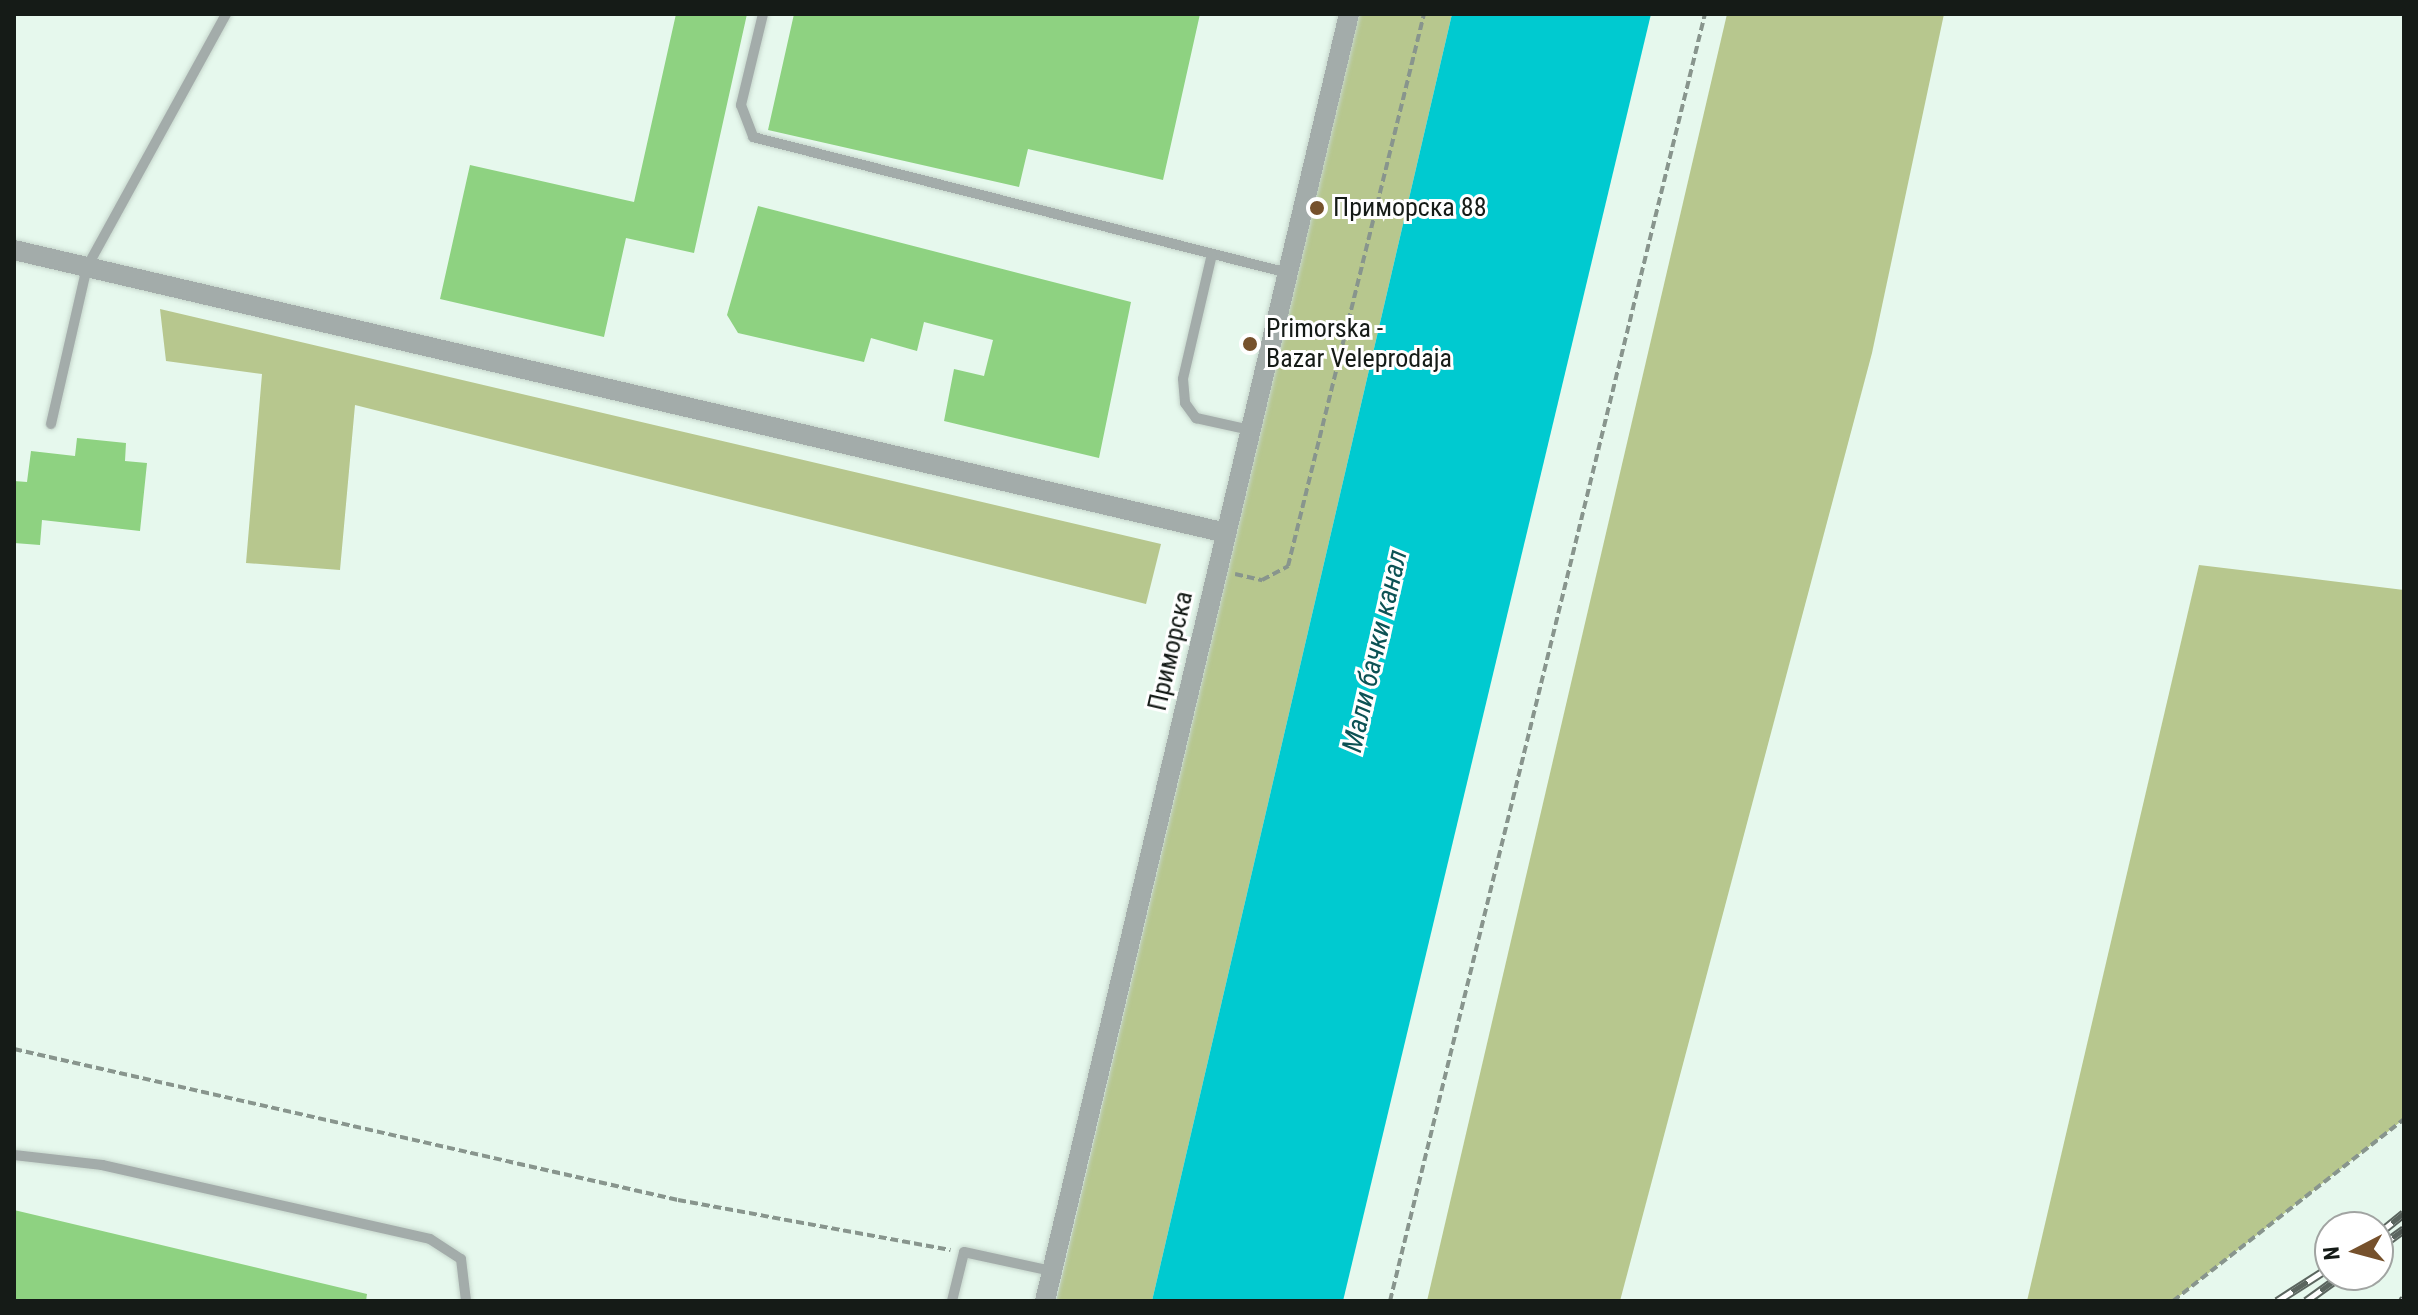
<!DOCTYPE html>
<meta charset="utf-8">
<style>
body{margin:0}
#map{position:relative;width:2418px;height:1315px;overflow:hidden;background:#e6f8ed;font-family:"Roboto Condensed",sans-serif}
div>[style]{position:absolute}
.green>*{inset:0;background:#b7c78e}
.water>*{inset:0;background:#00cad0}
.building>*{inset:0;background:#8ed281}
.path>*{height:4px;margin-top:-2px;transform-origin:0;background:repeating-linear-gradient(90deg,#88958d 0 8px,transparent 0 12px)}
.roads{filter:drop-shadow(0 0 2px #c5d5cb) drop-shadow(0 0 2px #c5d5cb)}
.service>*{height:10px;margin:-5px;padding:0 5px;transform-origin:5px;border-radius:5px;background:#a3acaa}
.minor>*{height:20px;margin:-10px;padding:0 10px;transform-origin:10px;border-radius:10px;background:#a3acaa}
.rail>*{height:9px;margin-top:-4.5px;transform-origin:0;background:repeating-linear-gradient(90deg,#fff 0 18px,#5b655f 0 36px);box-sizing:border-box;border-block:2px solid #5b655f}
.dots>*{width:22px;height:22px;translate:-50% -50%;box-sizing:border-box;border:4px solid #fff;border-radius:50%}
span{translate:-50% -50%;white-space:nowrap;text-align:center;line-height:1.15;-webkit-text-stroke:6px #fff;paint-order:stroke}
.poi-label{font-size:26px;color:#151b17}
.left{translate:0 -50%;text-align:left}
.street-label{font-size:26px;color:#151b17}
.water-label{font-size:28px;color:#0c5254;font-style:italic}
.frame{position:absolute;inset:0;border:16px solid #151b17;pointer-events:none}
.north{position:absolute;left:2314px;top:1211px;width:80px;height:80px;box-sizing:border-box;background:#fff;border:2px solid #a1a4a2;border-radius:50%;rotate:264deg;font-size:22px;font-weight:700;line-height:32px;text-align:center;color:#151b17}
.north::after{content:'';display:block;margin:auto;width:28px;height:36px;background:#76512c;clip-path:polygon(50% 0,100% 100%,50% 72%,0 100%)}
</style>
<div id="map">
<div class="green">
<i style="clip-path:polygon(1359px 14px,1452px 14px,1152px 1301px,1056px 1301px)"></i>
<i style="clip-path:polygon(1727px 14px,1944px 14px,1872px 353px,1620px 1301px,1427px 1301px)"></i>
<i style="clip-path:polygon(160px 309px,1161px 544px,1146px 604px,355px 405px,340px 570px,246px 563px,262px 374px,166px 361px)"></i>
<i style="clip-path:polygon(2199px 565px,2404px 590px,2404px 1119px,2173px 1301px,2027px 1301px)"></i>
</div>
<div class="water">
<i style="clip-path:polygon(1452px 14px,1651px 14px,1343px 1301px,1152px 1301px)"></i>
</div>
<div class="building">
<i style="clip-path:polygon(676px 14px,747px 14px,694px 253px,626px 238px,604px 337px,440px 299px,470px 165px,634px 202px)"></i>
<i style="clip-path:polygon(794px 14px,1200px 14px,1163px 180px,1028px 149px,1019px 187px,768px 130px)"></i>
<i style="clip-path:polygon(758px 206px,1131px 302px,1099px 458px,944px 421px,954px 369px,984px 376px,993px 340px,924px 322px,917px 351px,871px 338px,864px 362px,738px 333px,727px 315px)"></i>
<i style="clip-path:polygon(77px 438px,126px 443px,125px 461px,147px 463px,140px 531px,42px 520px,40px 545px,14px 543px,14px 481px,27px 482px,31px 451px,75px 456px)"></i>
<i style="clip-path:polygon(14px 1210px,367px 1294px,366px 1301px,14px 1301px)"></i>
</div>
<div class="path">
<i style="left:1235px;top:574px;width:28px;rotate:13deg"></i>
<i style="left:1262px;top:580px;width:30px;rotate:-28deg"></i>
<i style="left:1288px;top:566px;width:569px;rotate:-76.16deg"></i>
<i style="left:14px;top:1049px;width:681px;rotate:12.81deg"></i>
<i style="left:678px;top:1200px;width:277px;rotate:10.4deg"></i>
<i style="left:1390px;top:1301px;width:1325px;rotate:-76.25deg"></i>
<i style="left:2173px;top:1301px;width:294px;rotate:-38.2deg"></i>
</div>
<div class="roads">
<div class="service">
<i style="left:763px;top:14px;width:94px;rotate:103.6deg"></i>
<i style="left:741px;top:105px;width:34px;rotate:69deg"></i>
<i style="left:753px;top:137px;width:552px;rotate:14.26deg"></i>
<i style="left:1212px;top:254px;width:128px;rotate:103.1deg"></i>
<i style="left:1183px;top:379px;width:24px;rotate:85deg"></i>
<i style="left:1185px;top:403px;width:19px;rotate:54deg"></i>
<i style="left:1196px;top:418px;width:55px;rotate:12.5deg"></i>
<i style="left:51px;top:424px;width:161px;rotate:-77.1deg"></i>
<i style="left:87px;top:267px;width:289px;rotate:-61.2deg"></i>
<i style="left:14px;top:1155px;width:89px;rotate:6.5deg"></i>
<i style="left:102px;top:1165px;width:336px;rotate:12.7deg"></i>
<i style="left:430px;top:1239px;width:37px;rotate:33deg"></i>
<i style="left:461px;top:1259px;width:42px;rotate:83.2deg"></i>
<i style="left:952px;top:1301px;width:50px;rotate:-76.2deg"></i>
<i style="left:964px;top:1252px;width:90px;rotate:12.2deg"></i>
</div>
<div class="minor">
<i style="left:14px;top:250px;width:1245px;rotate:13.14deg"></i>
<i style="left:1045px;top:1301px;width:1322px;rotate:-76.71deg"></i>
</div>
</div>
<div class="rail">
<i style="left:2378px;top:1234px;width:33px;rotate:-39deg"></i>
<i style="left:2378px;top:1248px;width:32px;rotate:-36deg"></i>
<i style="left:2277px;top:1301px;width:63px;rotate:-32.7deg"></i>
<i style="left:2306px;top:1301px;width:44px;rotate:-35.8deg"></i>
<i style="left:2402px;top:1301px;width:3px;rotate:-45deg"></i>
</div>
<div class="dots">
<i style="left:1317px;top:208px;background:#76512c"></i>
<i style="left:1250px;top:344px;background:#76512c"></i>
</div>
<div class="poi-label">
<span class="left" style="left:1333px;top:208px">Приморска 88</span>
<span class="left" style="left:1266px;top:344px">Primorska -<br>Bazar Veleprodaja</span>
</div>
<div class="street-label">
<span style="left:1171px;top:651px;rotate:-77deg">Приморска</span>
</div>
<div class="water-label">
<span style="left:1375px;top:651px;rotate:-77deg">Мали бачки канал</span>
</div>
<div class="frame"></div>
<div class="north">N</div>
</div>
